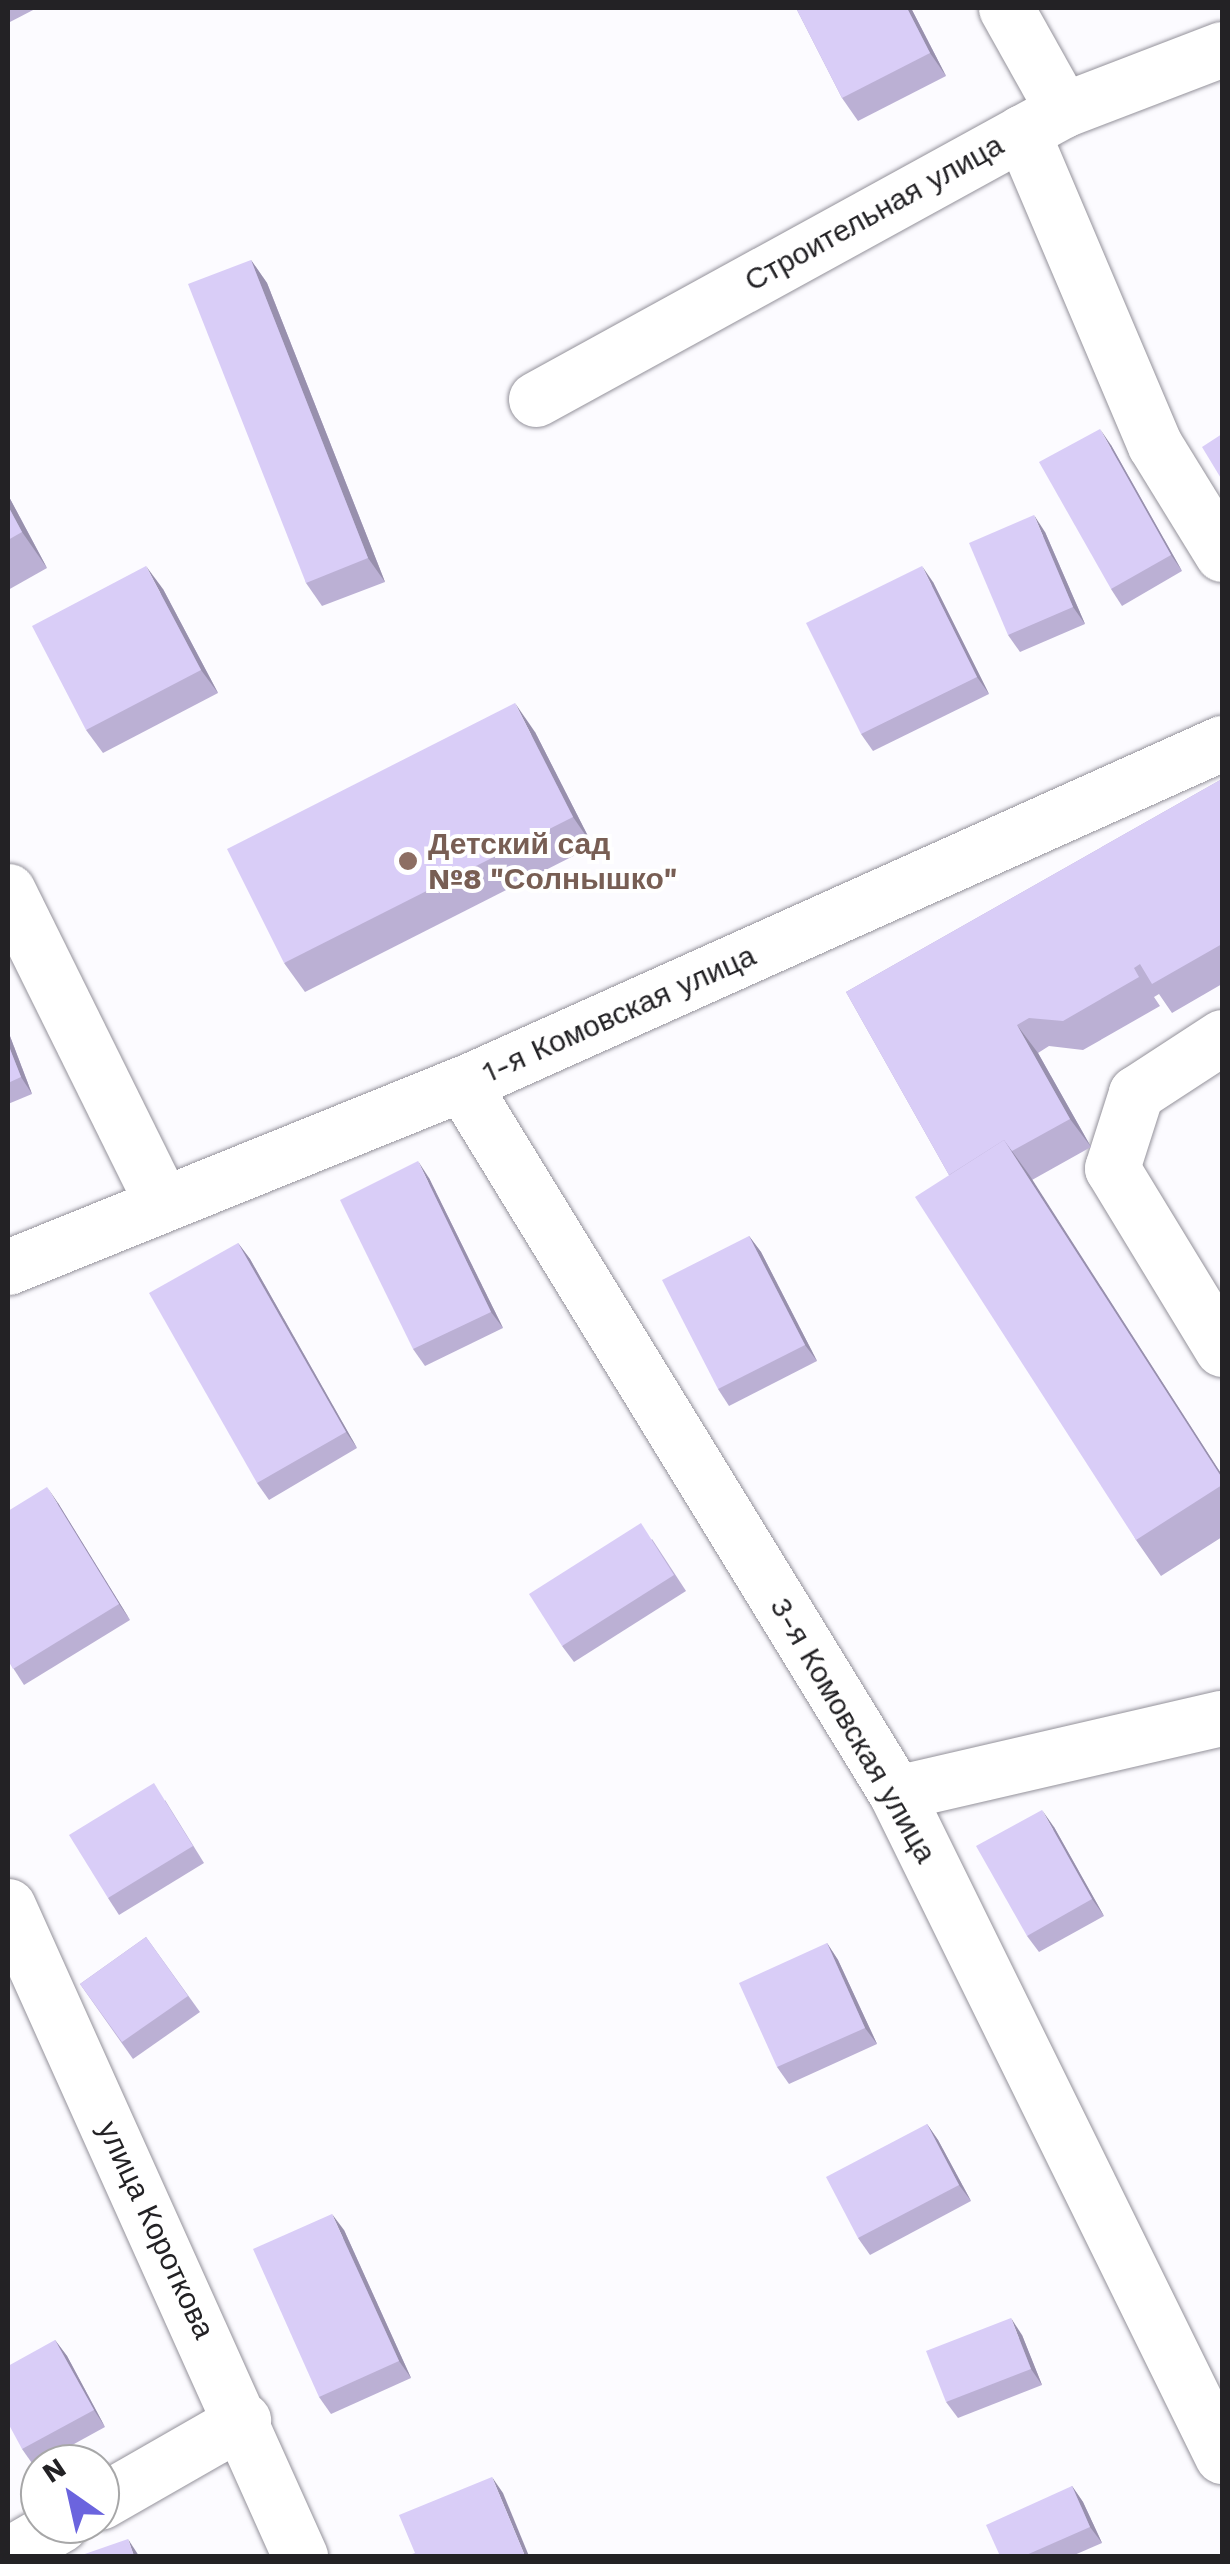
<!DOCTYPE html>
<meta charset="utf-8">
<style>
body{margin:0}
#map{position:relative;width:1230px;height:2564px;overflow:hidden;background:#fcfbff;font-family:"Work Sans",sans-serif}
div>[style]{position:absolute}
.roads{filter:drop-shadow(0 0 2px #94929b) drop-shadow(0 0 2px #94929b)}
.minor>*{height:55px;margin:-27.5px;padding:0 27.5px;transform-origin:27.5px;border-radius:27.5px;background:#fff}
.wall>*{inset:0;background:#bbb0d4}
.shaded-wall>*{inset:0;background:#9890ad}
.building>*{inset:0;background:#d9cdf7}
.dots>*{width:28px;height:28px;translate:-50% -50%;box-sizing:border-box;border:5px solid #fff;border-radius:50%}
span{translate:-50% -50%;white-space:nowrap;text-align:center;line-height:1.15;-webkit-text-stroke:8px #fff;paint-order:stroke}
.street-label{font-size:30px;color:#232225}
.education-label{font-size:30px;color:#785e54;font-weight:700}
.left{translate:0 -50%;text-align:left}
.frame{position:absolute;inset:0;border:10px solid #232225;pointer-events:none}
.north{position:absolute;left:20px;top:2444px;width:100px;height:100px;box-sizing:border-box;background:#fff;border:2px solid #a7a7a8;border-radius:50%;rotate:326deg;font-size:28px;font-weight:700;line-height:40px;text-align:center;color:#232225}
.north::after{content:'';display:block;margin:auto;width:35px;height:45px;background:#6b64de;clip-path:polygon(50% 0,100% 100%,50% 72%,0 100%)}
</style>
<div id="map">
<div class="roads">
<div class="minor">
<i style="left:1006px;top:8px;width:117px;rotate:60.8deg"></i>
<i style="left:1022px;top:132px;width:340px;rotate:67deg"></i>
<i style="left:1155px;top:445px;width:128px;rotate:58.4deg"></i>
<i style="left:536px;top:399px;width:601px;rotate:-28.74deg"></i>
<i style="left:1063px;top:110px;width:170px;rotate:-21deg"></i>
<i style="left:8px;top:891px;width:349px;rotate:63.7deg"></i>
<i style="left:1222px;top:1037px;width:103px;rotate:146.9deg"></i>
<i style="left:1136px;top:1093px;width:79px;rotate:107.7deg"></i>
<i style="left:1112px;top:1168px;width:212px;rotate:58.7deg"></i>
<i style="left:462px;top:1084px;width:831px;rotate:58.53deg"></i>
<i style="left:896px;top:1793px;width:739px;rotate:63.82deg"></i>
<i style="left:8px;top:1267px;width:489px;rotate:-22deg"></i>
<i style="left:462px;top:1084px;width:833px;rotate:-24.17deg"></i>
<i style="left:896px;top:1793px;width:335px;rotate:-13deg"></i>
<i style="left:8px;top:1906px;width:713px;rotate:65.81deg"></i>
<i style="left:100px;top:2502px;width:165px;rotate:-29.8deg"></i>
<i style="left:8px;top:2555px;width:61px;rotate:-30.3deg"></i>
</div>
</div>
<div class="wall">
<i style="clip-path:polygon(8px 8px,37px 8px,8px 23px)"></i>
<i style="clip-path:polygon(796px 8px,911px 8px,946px 76px,858px 121px,842px 98px)"></i>
<i style="clip-path:polygon(251px 260px,267px 283px,385px 582px,322px 606px,306px 583px)"></i>
<i style="clip-path:polygon(1111px 445px,1182px 571px,1122px 606px,1111px 589px)"></i>
<i style="clip-path:polygon(8px 495px,47px 568px,8px 590px)"></i>
<i style="clip-path:polygon(1045px 532px,1085px 624px,1020px 652px,1008px 635px)"></i>
<i style="clip-path:polygon(933px 582px,989px 694px,873px 751px,861px 734px)"></i>
<i style="clip-path:polygon(163px 589px,218px 693px,103px 753px,86px 730px)"></i>
<i style="clip-path:polygon(535px 732px,593px 846px,305px 992px,284px 963px)"></i>
<i style="clip-path:polygon(1222px 779px,1222px 984px,1172px 1013px,1159px 994px,1154px 997px,1160px 1006px,1083px 1050px,1049px 1046px,1038px 1053px,1091px 1147px,1032px 1180px,1222px 1475px,1222px 1537px,1161px 1576px,1136px 1540px,949px 1175px,846px 992px)"></i>
<i style="clip-path:polygon(8px 1031px,32px 1094px,8px 1104px)"></i>
<i style="clip-path:polygon(429px 1178px,503px 1328px,425px 1366px,413px 1349px)"></i>
<i style="clip-path:polygon(749px 1236px,761px 1252px,817px 1361px,729px 1406px,718px 1389px)"></i>
<i style="clip-path:polygon(238px 1243px,250px 1259px,357px 1448px,269px 1500px,257px 1483px)"></i>
<i style="clip-path:polygon(58px 1503px,130px 1620px,24px 1685px,8px 1660px)"></i>
<i style="clip-path:polygon(652px 1539px,686px 1591px,574px 1662px,562px 1646px)"></i>
<i style="clip-path:polygon(165px 1800px,204px 1863px,119px 1915px,108px 1898px)"></i>
<i style="clip-path:polygon(1054px 1827px,1104px 1916px,1039px 1952px,1027px 1936px)"></i>
<i style="clip-path:polygon(146px 1937px,200px 2012px,133px 2059px,80px 1984px)"></i>
<i style="clip-path:polygon(827px 1943px,838px 1960px,877px 2044px,789px 2084px,777px 2067px)"></i>
<i style="clip-path:polygon(927px 2124px,938px 2140px,971px 2201px,870px 2255px,858px 2238px)"></i>
<i style="clip-path:polygon(344px 2230px,411px 2378px,331px 2414px,319px 2397px)"></i>
<i style="clip-path:polygon(1022px 2335px,1042px 2385px,958px 2418px,946px 2402px)"></i>
<i style="clip-path:polygon(55px 2340px,67px 2356px,105px 2427px,34px 2466px,22px 2449px)"></i>
<i style="clip-path:polygon(1072px 2486px,1083px 2502px,1102px 2543px,1072px 2556px,1000px 2556px)"></i>
</div>
<div class="shaded-wall">
<i style="clip-path:polygon(907px 8px,911px 8px,946px 76px,930px 53px)"></i>
<i style="clip-path:polygon(251px 260px,267px 283px,385px 582px,368px 558px)"></i>
<i style="clip-path:polygon(1100px 429px,1111px 445px,1182px 571px,1171px 555px)"></i>
<i style="clip-path:polygon(8px 495px,47px 568px,22px 532px,8px 506px)"></i>
<i style="clip-path:polygon(1034px 515px,1045px 532px,1085px 624px,1073px 607px)"></i>
<i style="clip-path:polygon(146px 566px,163px 589px,218px 693px,201px 670px)"></i>
<i style="clip-path:polygon(922px 566px,933px 582px,989px 694px,977px 677px)"></i>
<i style="clip-path:polygon(515px 703px,535px 732px,593px 846px,573px 817px)"></i>
<i style="clip-path:polygon(1017px 1025px,1038px 1053px,1091px 1147px,1070px 1119px)"></i>
<i style="clip-path:polygon(8px 1031px,32px 1094px,21px 1077px,8px 1044px)"></i>
<i style="clip-path:polygon(1004px 1140px,1030px 1176px,1222px 1475px,1222px 1478px)"></i>
<i style="clip-path:polygon(418px 1161px,429px 1178px,503px 1328px,491px 1312px)"></i>
<i style="clip-path:polygon(749px 1236px,761px 1252px,817px 1361px,805px 1345px)"></i>
<i style="clip-path:polygon(238px 1243px,250px 1259px,357px 1448px,346px 1432px)"></i>
<i style="clip-path:polygon(47px 1487px,58px 1503px,130px 1620px,119px 1604px)"></i>
<i style="clip-path:polygon(1042px 1810px,1054px 1827px,1104px 1916px,1092px 1899px)"></i>
<i style="clip-path:polygon(827px 1943px,838px 1960px,877px 2044px,865px 2028px)"></i>
<i style="clip-path:polygon(927px 2124px,938px 2140px,971px 2201px,959px 2185px)"></i>
<i style="clip-path:polygon(332px 2214px,344px 2230px,411px 2378px,399px 2361px)"></i>
<i style="clip-path:polygon(1011px 2318px,1022px 2335px,1042px 2385px,1031px 2369px)"></i>
<i style="clip-path:polygon(55px 2340px,67px 2356px,105px 2427px,94px 2410px)"></i>
<i style="clip-path:polygon(492px 2477px,503px 2493px,529px 2556px,525px 2556px)"></i>
<i style="clip-path:polygon(1072px 2486px,1083px 2502px,1102px 2543px,1090px 2527px)"></i>
<i style="clip-path:polygon(128px 2539px,139px 2556px,134px 2556px)"></i>
</div>
<div class="building">
<i style="clip-path:polygon(796px 8px,907px 8px,930px 53px,842px 98px)"></i>
<i style="clip-path:polygon(251px 260px,368px 558px,306px 583px,188px 284px)"></i>
<i style="clip-path:polygon(1100px 429px,1171px 555px,1111px 589px,1039px 462px)"></i>
<i style="clip-path:polygon(1222px 434px,1222px 480px,1202px 447px)"></i>
<i style="clip-path:polygon(8px 506px,22px 532px,8px 540px)"></i>
<i style="clip-path:polygon(1034px 515px,1073px 607px,1008px 635px,969px 543px)"></i>
<i style="clip-path:polygon(146px 566px,201px 670px,86px 730px,32px 626px)"></i>
<i style="clip-path:polygon(922px 566px,977px 677px,861px 734px,806px 623px)"></i>
<i style="clip-path:polygon(515px 703px,573px 817px,284px 963px,227px 849px)"></i>
<i style="clip-path:polygon(1222px 779px,1222px 944px,1152px 984px,1140px 964px,1134px 968px,1139px 977px,1063px 1021px,1029px 1018px,1017px 1025px,1070px 1119px,1012px 1151px,1004px 1140px,949px 1175px,846px 992px)"></i>
<i style="clip-path:polygon(8px 1044px,21px 1077px,8px 1083px)"></i>
<i style="clip-path:polygon(1004px 1140px,1222px 1478px,1222px 1485px,1136px 1540px,915px 1197px)"></i>
<i style="clip-path:polygon(418px 1161px,491px 1312px,413px 1349px,340px 1200px)"></i>
<i style="clip-path:polygon(749px 1236px,805px 1345px,718px 1389px,662px 1280px)"></i>
<i style="clip-path:polygon(238px 1243px,346px 1432px,257px 1483px,149px 1293px)"></i>
<i style="clip-path:polygon(47px 1487px,119px 1604px,13px 1669px,8px 1660px,8px 1511px)"></i>
<i style="clip-path:polygon(641px 1523px,674px 1575px,562px 1646px,529px 1594px)"></i>
<i style="clip-path:polygon(154px 1783px,193px 1846px,108px 1898px,69px 1835px)"></i>
<i style="clip-path:polygon(1042px 1810px,1092px 1899px,1027px 1936px,976px 1846px)"></i>
<i style="clip-path:polygon(146px 1937px,188px 1996px,122px 2042px,80px 1984px)"></i>
<i style="clip-path:polygon(827px 1943px,865px 2028px,777px 2067px,739px 1983px)"></i>
<i style="clip-path:polygon(927px 2124px,959px 2185px,858px 2238px,826px 2177px)"></i>
<i style="clip-path:polygon(332px 2214px,399px 2361px,319px 2397px,253px 2249px)"></i>
<i style="clip-path:polygon(1011px 2318px,1031px 2369px,946px 2402px,926px 2351px)"></i>
<i style="clip-path:polygon(55px 2340px,94px 2410px,22px 2449px,8px 2423px,8px 2366px)"></i>
<i style="clip-path:polygon(492px 2477px,525px 2556px,406px 2556px,415px 2553px,399px 2515px)"></i>
<i style="clip-path:polygon(1072px 2486px,1090px 2527px,1024px 2556px,1000px 2556px,986px 2525px)"></i>
<i style="clip-path:polygon(128px 2539px,134px 2556px,79px 2556px)"></i>
</div>
<div class="dots">
<i style="left:408px;top:861px;background:#8d6e63"></i>
</div>
<div class="street-label">
<span style="left:874px;top:213px;rotate:-29deg">Строительная улица</span>
<span style="left:619px;top:1014px;rotate:-24deg">1-я Комовская улица</span>
<span style="left:853px;top:1730px;rotate:60deg">3-я Комовская улица</span>
<span style="left:156px;top:2230px;rotate:65deg">улица Короткова</span>
</div>
<div class="education-label">
<span class="left" style="left:428px;top:861px">Детский сад<br>№8 "Солнышко"</span>
</div>
<div class="frame"></div>
<div class="north">N</div>
</div>
